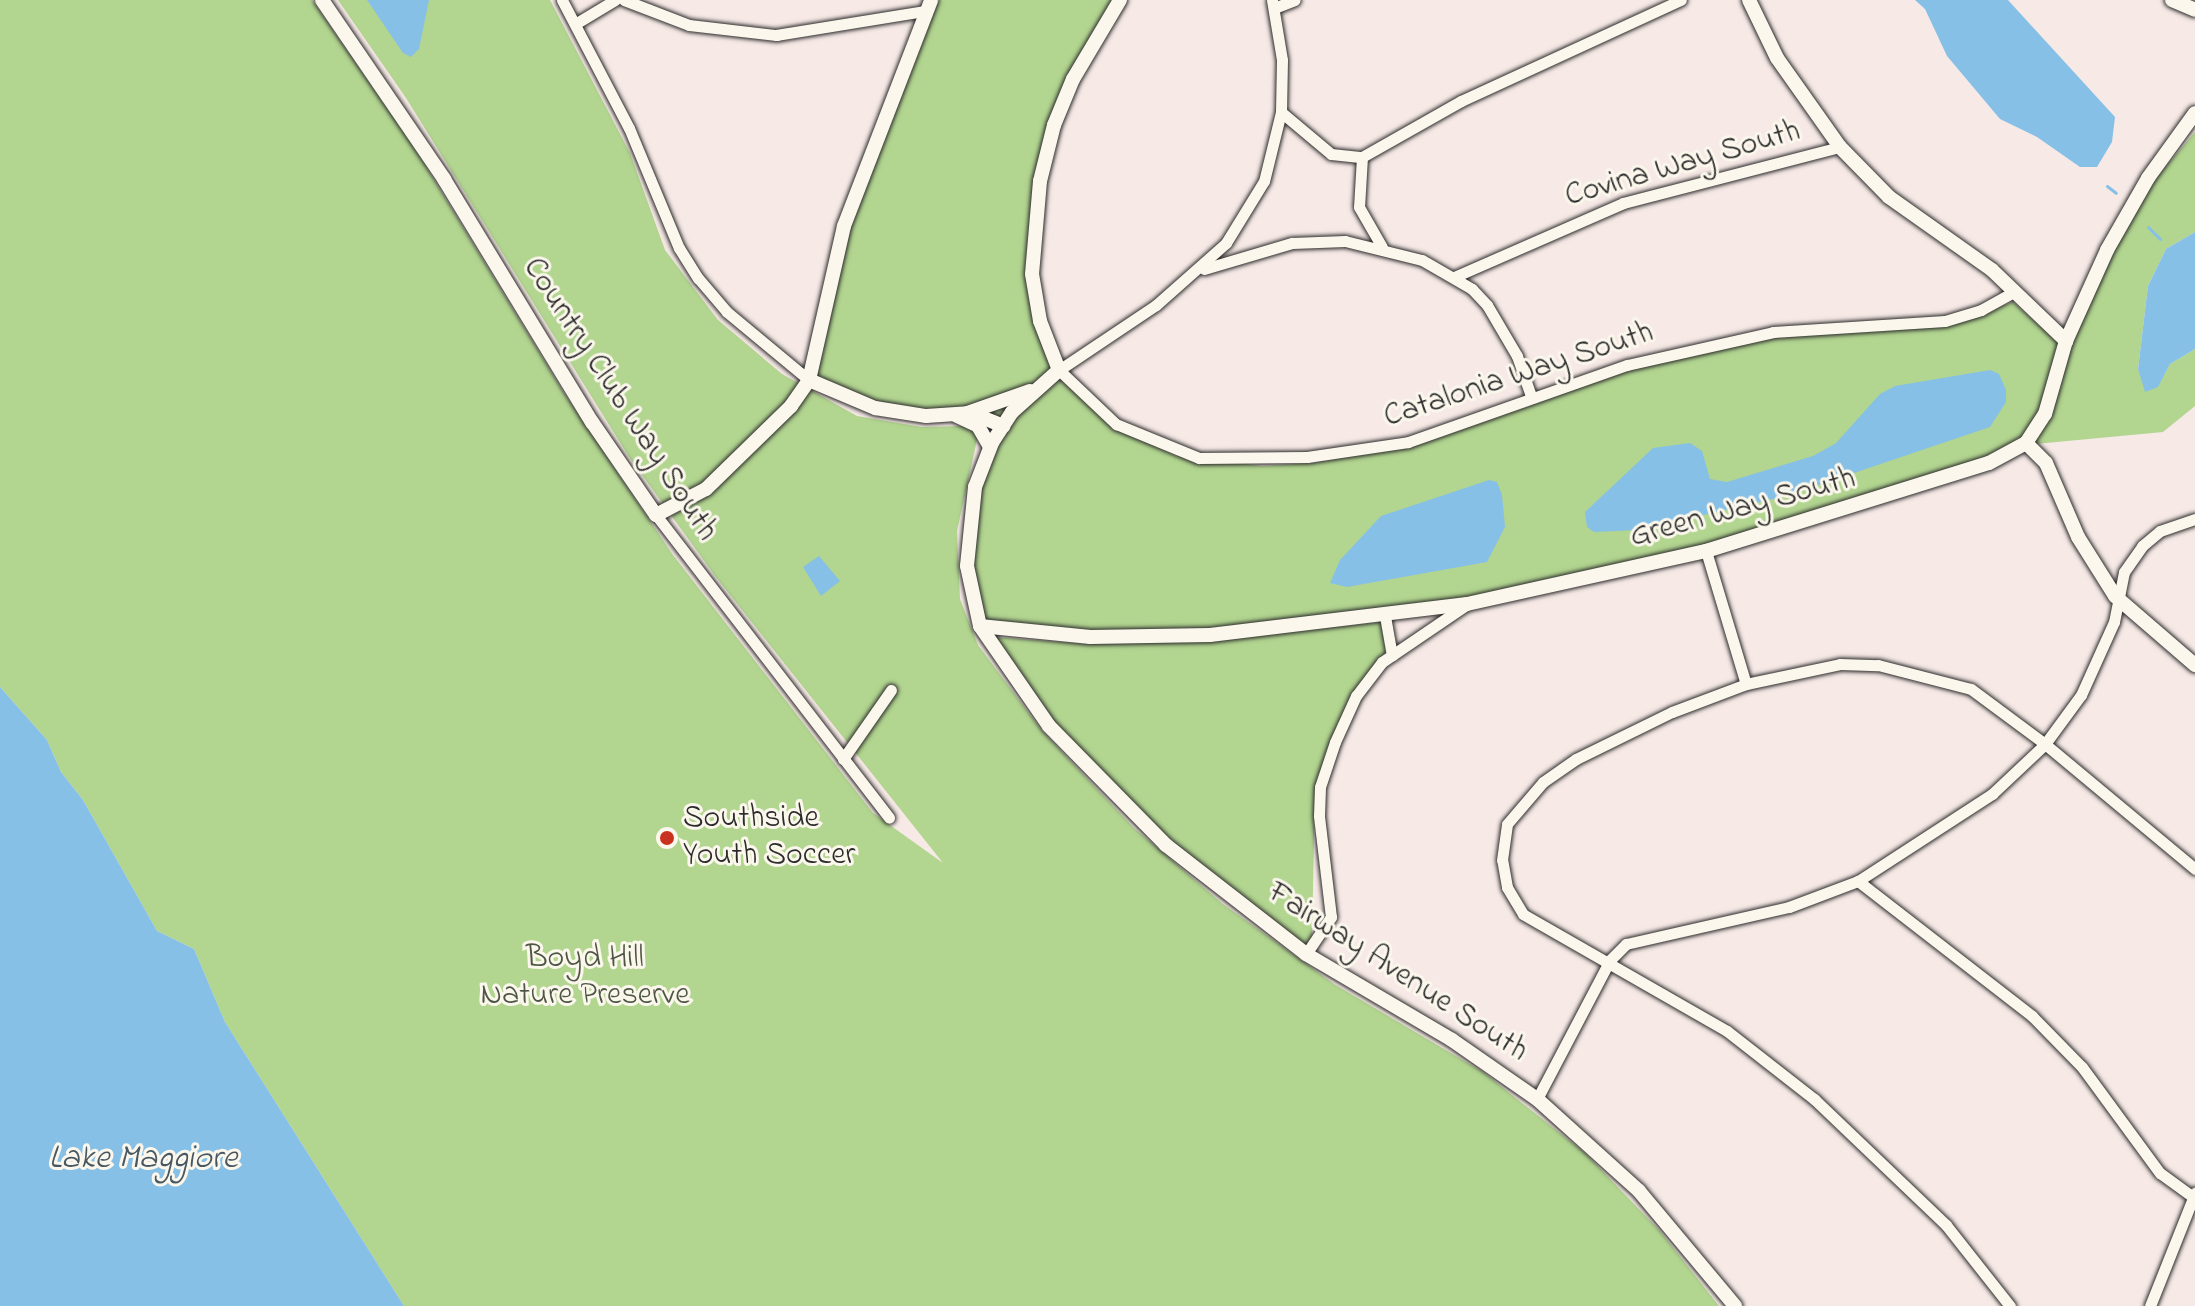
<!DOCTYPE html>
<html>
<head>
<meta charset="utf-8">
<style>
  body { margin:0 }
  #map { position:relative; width:2195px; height:1306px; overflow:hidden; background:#f6e9e6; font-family:"Indie Flower",sans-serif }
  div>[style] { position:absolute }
  .green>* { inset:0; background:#b2d590 }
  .water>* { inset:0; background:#87c0e6 }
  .stream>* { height:3px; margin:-1.5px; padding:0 1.5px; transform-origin:1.5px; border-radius:1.5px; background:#87c0e6 }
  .roads { filter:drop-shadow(0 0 2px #2b2b2b) drop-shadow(0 0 2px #2b2b2b) }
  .minor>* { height:11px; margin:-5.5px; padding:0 5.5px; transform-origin:5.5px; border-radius:5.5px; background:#fbf7ec }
  .tertiary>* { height:14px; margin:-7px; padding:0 7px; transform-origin:7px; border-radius:7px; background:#fbf7ec }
  .dots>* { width:22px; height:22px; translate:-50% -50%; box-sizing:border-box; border:4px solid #fbf7ec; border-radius:50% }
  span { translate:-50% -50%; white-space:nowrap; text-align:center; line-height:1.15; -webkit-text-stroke:6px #fbf7ec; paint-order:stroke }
  .street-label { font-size:32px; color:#2b2b2b }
  .poi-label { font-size:32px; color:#2b2b2b }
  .left { translate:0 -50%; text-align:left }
  .park-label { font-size:32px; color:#4d5644 }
  .water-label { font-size:34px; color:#475863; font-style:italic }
</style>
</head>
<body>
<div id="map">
  <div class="green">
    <i style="clip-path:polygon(0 0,312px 0,416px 150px,564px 393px,673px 555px,873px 813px,943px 863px,715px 576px,629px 457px,406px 98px,338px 0,550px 0,630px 153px,665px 250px,718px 320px,782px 374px,857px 416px,922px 427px,963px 426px,978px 435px,957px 531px,960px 599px,978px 645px,1043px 732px,1134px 828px,1223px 904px,1334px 984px,1483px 1072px,1585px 1153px,1660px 1231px,1719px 1306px,404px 1306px,225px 1022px,194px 949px,157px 931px,83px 800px,61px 772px,47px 740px,0 687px)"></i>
    <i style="clip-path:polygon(937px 0,1114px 0,1036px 172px,1027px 273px,1053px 367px,998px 426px,877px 402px,815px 377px,848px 228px)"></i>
    <i style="clip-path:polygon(2195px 132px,2195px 232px,2166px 249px,2148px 286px,2138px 369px,2146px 391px,2158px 386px,2170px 364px,2195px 349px,2195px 406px,2163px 432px,2035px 444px,2070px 344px,2112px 253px,2152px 183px)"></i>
    <i style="clip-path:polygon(2013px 302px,2059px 343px,2041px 412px,2023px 439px,1987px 458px,1709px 544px,1465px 599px,1210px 629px,1089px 633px,987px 625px,972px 565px,980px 489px,1003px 436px,1033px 398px,1059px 378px,1108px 424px,1176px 456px,1263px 466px,1313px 463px,1420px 444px,1601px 378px,1683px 357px,1774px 338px,1949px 325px)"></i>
    <i style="clip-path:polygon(1381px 622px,1386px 651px,1352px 694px,1315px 787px,1312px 939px,1305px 947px,1169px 841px,1053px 722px,993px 637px,1089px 644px,1210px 641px)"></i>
  </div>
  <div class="water">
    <i style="clip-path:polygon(367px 0,429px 0,419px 49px,411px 57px,403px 53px)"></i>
    <i style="clip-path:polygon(1915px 0,2008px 0,2115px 117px,2112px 142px,2097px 167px,2080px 167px,2037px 137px,2000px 119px,1947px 56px,1925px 9px)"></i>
    <i style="clip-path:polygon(2195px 232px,2195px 349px,2170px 364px,2158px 387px,2145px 392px,2138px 369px,2148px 286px,2166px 249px)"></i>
    <i style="clip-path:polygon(1990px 370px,1999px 374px,2006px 390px,2006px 402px,1990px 427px,1786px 496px,1638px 530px,1594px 532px,1587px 527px,1585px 512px,1653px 448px,1690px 443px,1702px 451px,1710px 479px,1727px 482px,1813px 456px,1836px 443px,1880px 394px,1895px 386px)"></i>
    <i style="clip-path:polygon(1489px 480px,1497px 482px,1502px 495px,1505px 527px,1487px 562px,1347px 587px,1330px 583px,1340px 560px,1381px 516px)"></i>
    <i style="clip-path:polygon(819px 556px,840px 581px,821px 596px,803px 567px)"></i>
    <i style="clip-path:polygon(0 687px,47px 740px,61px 772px,83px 800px,157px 931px,194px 949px,225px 1022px,404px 1306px,0 1306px)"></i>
  </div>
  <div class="stream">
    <i style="left:2107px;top:186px;width:11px;rotate:38deg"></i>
    <i style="left:2148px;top:227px;width:17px;rotate:45deg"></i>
  </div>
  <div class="roads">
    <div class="minor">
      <i style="left:562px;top:0;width:144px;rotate:62.4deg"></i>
      <i style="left:629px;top:128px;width:130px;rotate:67.4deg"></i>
      <i style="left:679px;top:248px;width:36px;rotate:58deg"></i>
      <i style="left:698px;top:278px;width:45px;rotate:49.5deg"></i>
      <i style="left:727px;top:312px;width:107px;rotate:39.7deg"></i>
      <i style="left:624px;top:0;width:70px;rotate:21deg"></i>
      <i style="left:689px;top:25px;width:88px;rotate:6.6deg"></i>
      <i style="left:776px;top:35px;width:151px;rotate:-9.2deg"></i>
      <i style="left:1272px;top:0;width:61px;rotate:80.5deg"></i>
      <i style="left:1282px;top:60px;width:52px;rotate:91.1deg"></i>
      <i style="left:1281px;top:112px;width:65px;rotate:40deg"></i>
      <i style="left:1331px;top:154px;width:31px;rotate:6deg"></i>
      <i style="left:1274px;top:8px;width:22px;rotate:-21deg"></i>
      <i style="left:575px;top:24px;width:47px;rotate:-31deg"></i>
      <i style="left:1281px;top:112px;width:71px;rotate:103.8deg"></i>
      <i style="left:1264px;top:181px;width:73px;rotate:121.5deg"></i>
      <i style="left:1226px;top:243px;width:94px;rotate:138.5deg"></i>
      <i style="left:1156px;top:305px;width:117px;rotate:146.2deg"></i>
      <i style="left:1059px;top:370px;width:79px;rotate:43.5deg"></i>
      <i style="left:1116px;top:424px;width:90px;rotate:22.3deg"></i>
      <i style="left:1199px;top:458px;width:108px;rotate:-0.5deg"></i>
      <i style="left:1307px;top:457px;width:102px;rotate:-8.4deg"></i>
      <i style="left:1408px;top:442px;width:232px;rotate:-19.4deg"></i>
      <i style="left:1627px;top:365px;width:150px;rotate:-12.7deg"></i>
      <i style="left:1773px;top:332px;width:172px;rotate:-3.7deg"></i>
      <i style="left:1945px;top:321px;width:38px;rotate:-17deg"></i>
      <i style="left:1981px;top:310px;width:38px;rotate:-29deg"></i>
      <i style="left:1362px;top:157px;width:114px;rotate:-29.5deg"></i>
      <i style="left:1461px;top:101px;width:242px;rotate:-24.7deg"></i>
      <i style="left:1362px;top:157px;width:50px;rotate:93.4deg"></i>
      <i style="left:1359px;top:207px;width:46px;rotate:60.1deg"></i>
      <i style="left:1204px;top:269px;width:92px;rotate:-16.5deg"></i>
      <i style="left:1292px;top:243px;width:53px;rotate:-2.2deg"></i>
      <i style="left:1345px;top:241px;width:79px;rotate:13.9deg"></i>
      <i style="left:1422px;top:260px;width:58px;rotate:30.1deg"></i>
      <i style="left:1472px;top:289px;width:22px;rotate:47deg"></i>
      <i style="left:1487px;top:305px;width:59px;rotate:59.5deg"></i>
      <i style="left:1517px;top:356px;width:42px;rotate:70.7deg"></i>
      <i style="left:1454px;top:277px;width:184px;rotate:-23.6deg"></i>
      <i style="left:1623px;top:203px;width:224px;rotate:-14.5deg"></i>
      <i style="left:656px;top:515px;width:382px;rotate:52.4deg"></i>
      <i style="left:1706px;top:551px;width:139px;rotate:73.3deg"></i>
      <i style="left:1385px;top:616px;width:40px;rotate:80deg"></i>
      <i style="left:843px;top:759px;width:84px;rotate:-55.2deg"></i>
      <i style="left:1858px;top:881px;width:220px;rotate:37.8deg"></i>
      <i style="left:2032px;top:1016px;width:71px;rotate:45.6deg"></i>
      <i style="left:2082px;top:1067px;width:132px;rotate:53.7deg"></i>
      <i style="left:2160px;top:1173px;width:41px;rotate:36deg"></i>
      <i style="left:1306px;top:954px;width:45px;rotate:-56deg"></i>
      <i style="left:1331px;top:917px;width:102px;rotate:-96.8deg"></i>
      <i style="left:1319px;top:816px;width:29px;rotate:-88deg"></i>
      <i style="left:1320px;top:787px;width:47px;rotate:-71.6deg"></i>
      <i style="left:1335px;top:742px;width:51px;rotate:-65.5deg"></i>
      <i style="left:1356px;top:696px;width:43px;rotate:-52.6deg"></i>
      <i style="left:1382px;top:662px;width:102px;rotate:-34.2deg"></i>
      <i style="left:1537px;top:1099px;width:157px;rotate:-62.3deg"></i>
      <i style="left:1610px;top:960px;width:23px;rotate:-45deg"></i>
      <i style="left:1626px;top:944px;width:167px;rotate:-12.8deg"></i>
      <i style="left:1789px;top:907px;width:74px;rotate:-20.6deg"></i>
      <i style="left:1858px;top:881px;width:160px;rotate:-33deg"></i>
      <i style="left:1992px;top:794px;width:73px;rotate:-43.3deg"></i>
      <i style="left:2045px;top:744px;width:61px;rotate:-53.7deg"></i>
      <i style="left:2081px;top:695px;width:80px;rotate:-65.7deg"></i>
      <i style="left:2114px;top:622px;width:51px;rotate:-78.7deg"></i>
      <i style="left:2124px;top:572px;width:32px;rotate:-55deg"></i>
      <i style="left:2142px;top:546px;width:23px;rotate:-40deg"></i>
      <i style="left:2160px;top:531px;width:37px;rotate:-19deg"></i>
      <i style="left:2010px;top:1306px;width:103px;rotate:-128.3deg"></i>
      <i style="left:1946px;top:1225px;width:182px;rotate:-136.3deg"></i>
      <i style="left:1814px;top:1099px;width:110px;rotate:-142deg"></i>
      <i style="left:1727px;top:1031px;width:235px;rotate:-150.2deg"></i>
      <i style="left:1523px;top:914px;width:31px;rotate:-121deg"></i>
      <i style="left:1507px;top:887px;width:27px;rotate:-100deg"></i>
      <i style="left:1502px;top:860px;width:36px;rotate:-82deg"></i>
      <i style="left:1507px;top:824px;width:55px;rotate:-49.4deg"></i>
      <i style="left:1543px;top:782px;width:40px;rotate:-34.9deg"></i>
      <i style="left:1576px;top:759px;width:107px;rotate:-26.1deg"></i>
      <i style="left:1672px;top:712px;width:79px;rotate:-20.7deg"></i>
      <i style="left:1746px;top:684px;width:96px;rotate:-12deg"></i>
      <i style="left:1840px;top:664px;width:38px;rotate:2deg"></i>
      <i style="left:1878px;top:665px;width:96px;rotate:14.5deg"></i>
      <i style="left:1971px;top:689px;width:92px;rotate:36.6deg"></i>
      <i style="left:2045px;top:744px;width:195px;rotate:39.8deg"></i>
      <i style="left:2150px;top:1306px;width:122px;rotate:-68.3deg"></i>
    </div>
    <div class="tertiary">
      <i style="left:322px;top:0;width:217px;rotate:55.7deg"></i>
      <i style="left:444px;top:179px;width:285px;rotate:58.7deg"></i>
      <i style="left:592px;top:422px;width:113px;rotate:55.5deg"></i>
      <i style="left:656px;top:515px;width:56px;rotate:-27.5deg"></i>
      <i style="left:706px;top:489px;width:119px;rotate:-44.3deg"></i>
      <i style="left:791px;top:406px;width:32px;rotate:-55deg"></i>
      <i style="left:809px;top:380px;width:158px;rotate:-77.2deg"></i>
      <i style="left:844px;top:226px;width:242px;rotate:-68.9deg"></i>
      <i style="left:1120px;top:0;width:92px;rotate:120.7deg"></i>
      <i style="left:1073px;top:79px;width:50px;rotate:112.4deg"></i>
      <i style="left:1054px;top:125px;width:58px;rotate:104deg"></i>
      <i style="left:1040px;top:181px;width:93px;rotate:94.9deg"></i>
      <i style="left:1032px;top:274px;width:48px;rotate:80.3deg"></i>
      <i style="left:1040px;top:321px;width:53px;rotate:68.8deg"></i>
      <i style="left:1059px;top:370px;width:63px;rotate:138.2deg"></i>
      <i style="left:1012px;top:412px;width:37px;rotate:123deg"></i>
      <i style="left:992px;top:443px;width:47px;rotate:111.1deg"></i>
      <i style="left:975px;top:487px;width:79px;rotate:95.8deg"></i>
      <i style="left:967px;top:566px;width:61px;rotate:77.8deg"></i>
      <i style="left:980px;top:626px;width:121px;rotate:55.4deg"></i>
      <i style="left:1049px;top:726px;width:167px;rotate:45.5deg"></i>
      <i style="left:1166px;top:845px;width:177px;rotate:37.9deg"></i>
      <i style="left:1306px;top:954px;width:169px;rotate:30.5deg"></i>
      <i style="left:1452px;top:1040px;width:103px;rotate:34.8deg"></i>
      <i style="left:1537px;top:1099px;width:137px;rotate:42deg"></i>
      <i style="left:1639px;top:1191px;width:150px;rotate:50.1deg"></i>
      <i style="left:1749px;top:0;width:64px;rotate:64.2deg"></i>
      <i style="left:1777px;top:58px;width:109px;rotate:54.7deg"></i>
      <i style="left:1840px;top:147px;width:70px;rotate:45.6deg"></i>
      <i style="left:1889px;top:197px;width:126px;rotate:35.3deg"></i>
      <i style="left:1992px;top:270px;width:103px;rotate:43.8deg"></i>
      <i style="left:2172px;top:0;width:25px;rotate:23deg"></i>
      <i style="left:809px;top:380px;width:72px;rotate:23deg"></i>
      <i style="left:875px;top:408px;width:52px;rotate:8.9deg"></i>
      <i style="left:926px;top:416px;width:45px;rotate:-3.8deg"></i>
      <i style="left:971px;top:413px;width:35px;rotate:22deg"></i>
      <i style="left:967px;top:413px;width:67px;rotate:-19.2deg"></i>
      <i style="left:957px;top:416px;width:23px;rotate:25deg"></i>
      <i style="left:978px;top:426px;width:24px;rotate:60deg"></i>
      <i style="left:2026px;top:443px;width:28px;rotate:45deg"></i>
      <i style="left:2046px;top:463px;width:81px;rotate:66.6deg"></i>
      <i style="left:2078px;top:537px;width:70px;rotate:57.9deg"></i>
      <i style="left:2115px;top:596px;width:106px;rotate:40.8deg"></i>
      <i style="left:980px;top:626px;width:111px;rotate:5.7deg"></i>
      <i style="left:1090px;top:637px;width:120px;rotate:-1deg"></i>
      <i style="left:1210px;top:635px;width:259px;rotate:-6.9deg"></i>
      <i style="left:1467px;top:604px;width:245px;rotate:-12.5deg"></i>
      <i style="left:1706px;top:551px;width:296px;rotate:-17.3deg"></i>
      <i style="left:1989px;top:463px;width:42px;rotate:-28.4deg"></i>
      <i style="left:2026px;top:443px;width:35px;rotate:-57deg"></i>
      <i style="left:2045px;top:414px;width:76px;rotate:-74deg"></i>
      <i style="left:2066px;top:341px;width:100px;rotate:-65.7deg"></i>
      <i style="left:2107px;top:250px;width:83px;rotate:-60.3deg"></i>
      <i style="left:2148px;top:178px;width:80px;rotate:-54.1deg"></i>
    </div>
  </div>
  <div class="dots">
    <i style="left:667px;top:838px;background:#c8321e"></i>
  </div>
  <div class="street-label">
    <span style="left:1683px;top:165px;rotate:-16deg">Covina Way South</span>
    <span style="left:1519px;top:376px;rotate:-18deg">Catalonia Way South</span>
    <span style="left:619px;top:400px;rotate:57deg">Country Club Way South</span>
    <span style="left:1743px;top:509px;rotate:-15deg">Green Way South</span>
    <span style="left:1397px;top:973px;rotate:33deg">Fairway Avenue South</span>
  </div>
  <div class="poi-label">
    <span class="left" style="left:683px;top:838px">Southside<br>Youth Soccer</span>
  </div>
  <div class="park-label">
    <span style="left:585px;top:978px">Boyd Hill<br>Nature Preserve</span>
  </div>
  <div class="water-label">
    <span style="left:143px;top:1160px">Lake Maggiore</span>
  </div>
</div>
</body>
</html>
